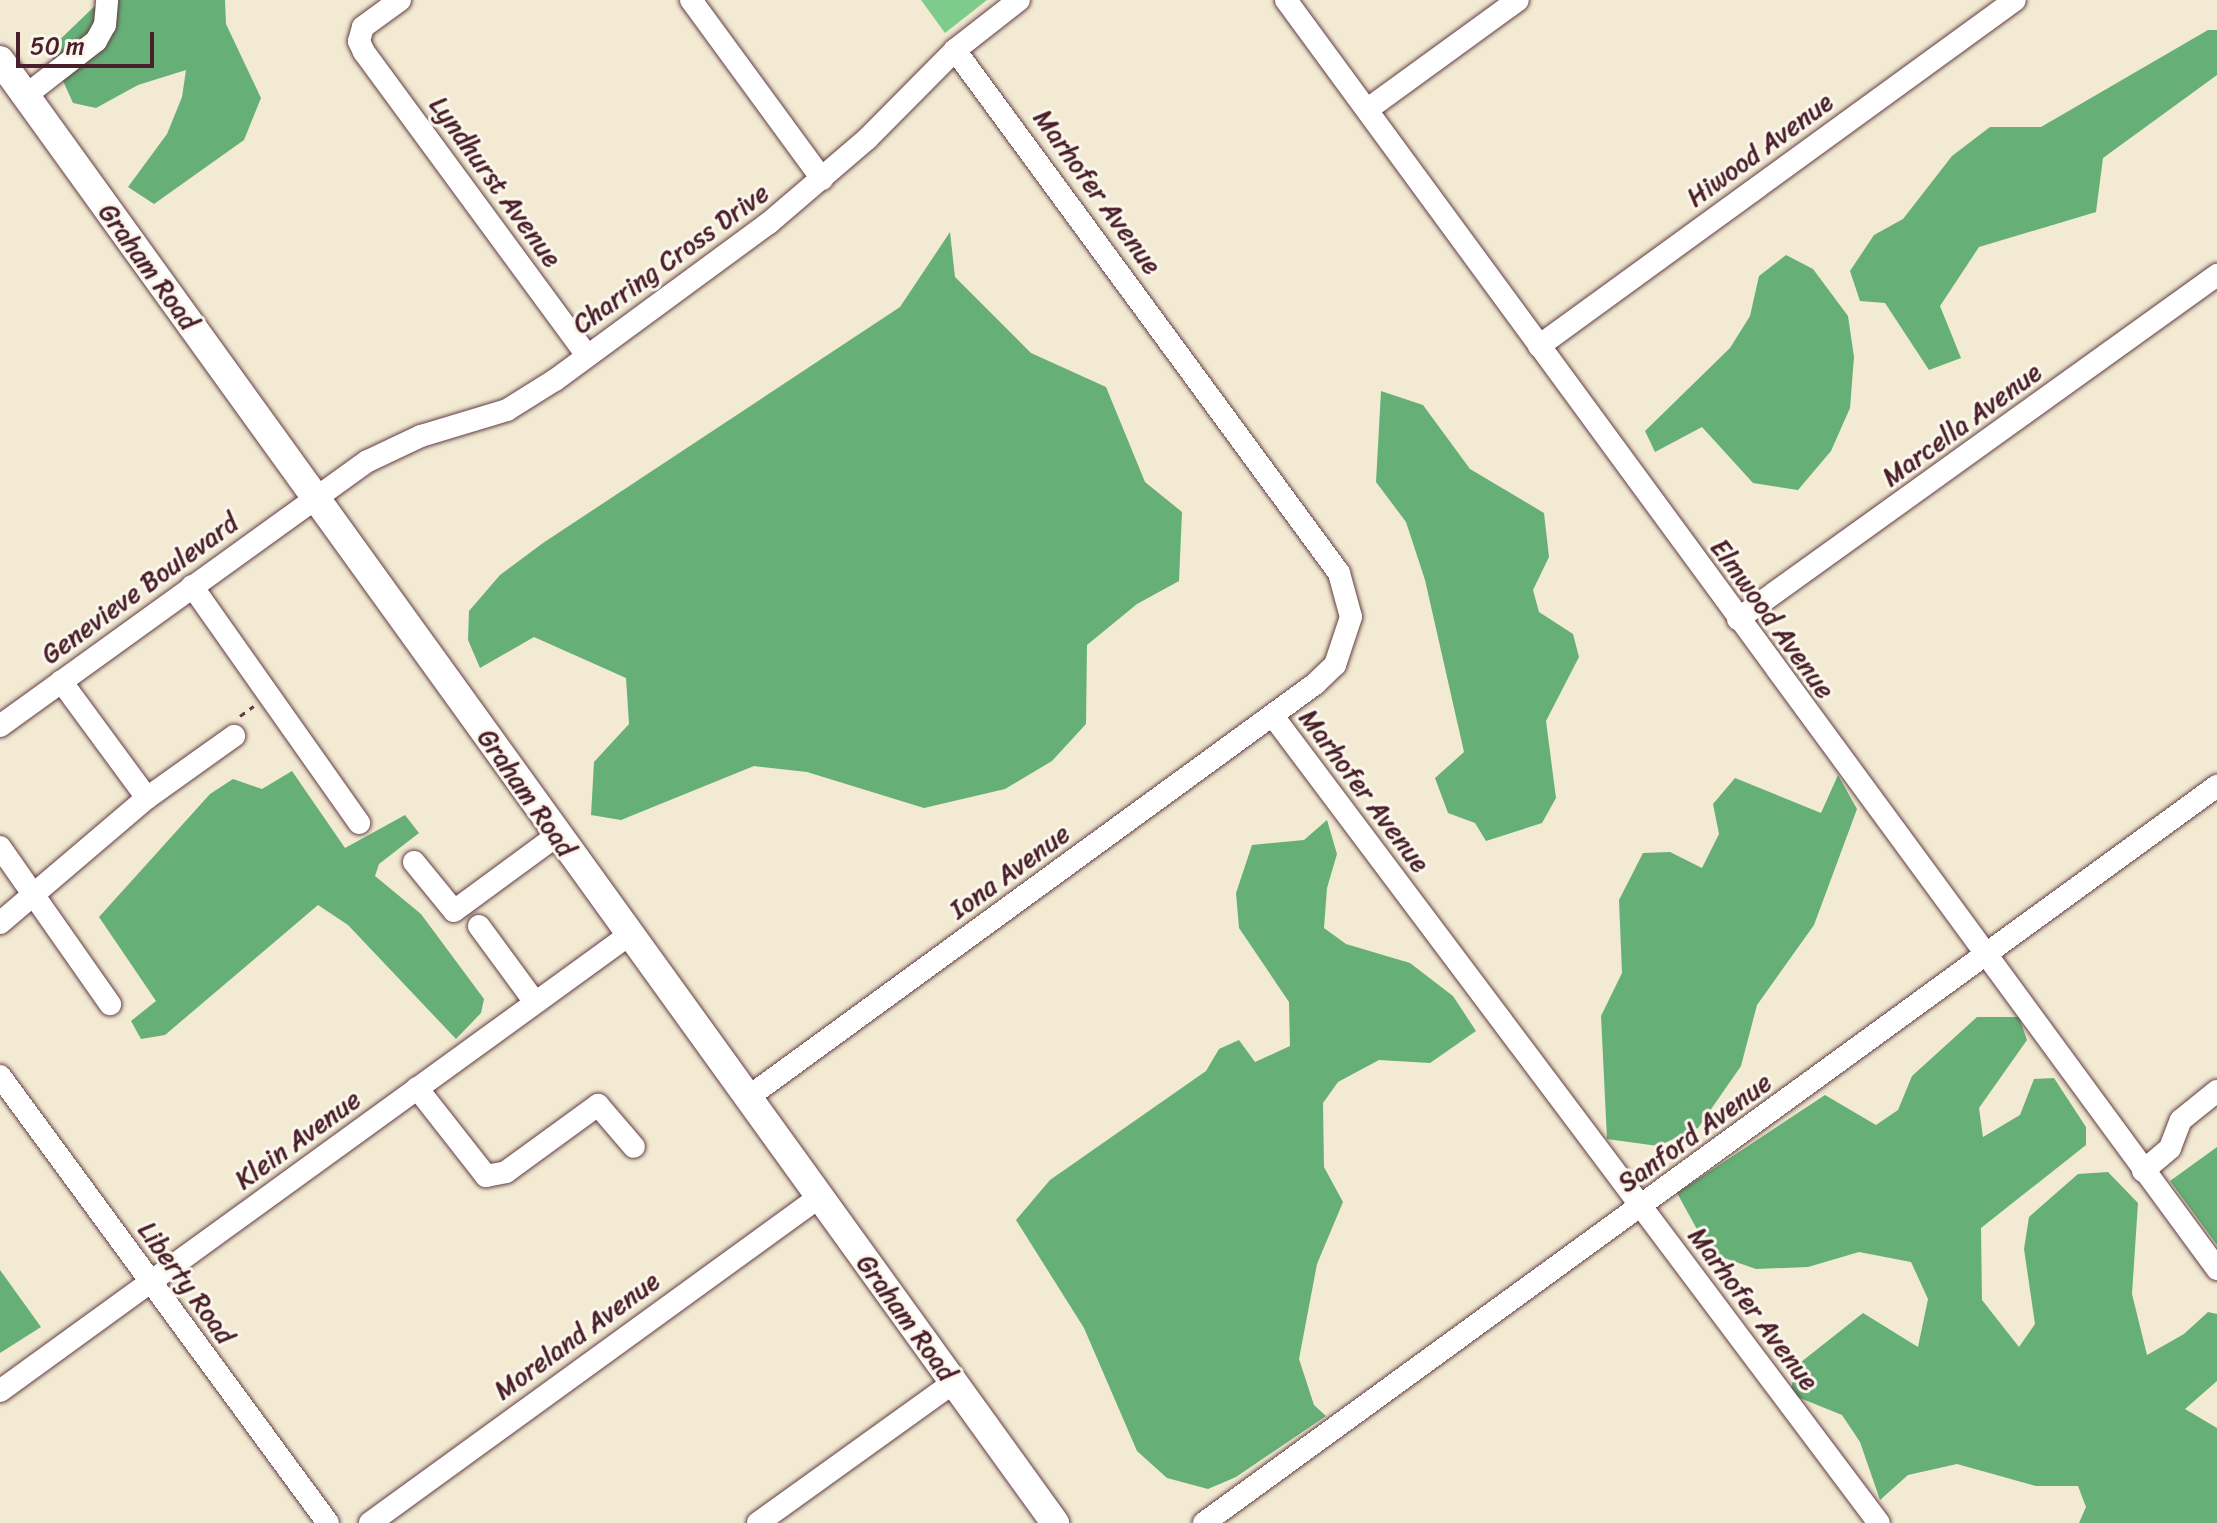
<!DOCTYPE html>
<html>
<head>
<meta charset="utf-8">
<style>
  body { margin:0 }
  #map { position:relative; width:2217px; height:1523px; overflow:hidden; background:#f2ead2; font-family:Sriracha,sans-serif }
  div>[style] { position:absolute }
  .green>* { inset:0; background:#7ecc8b }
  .forest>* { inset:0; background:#66b077 }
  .path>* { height:3px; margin-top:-1.5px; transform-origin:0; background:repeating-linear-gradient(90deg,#633d44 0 6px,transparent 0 12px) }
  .roads { filter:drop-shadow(0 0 2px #633d44) drop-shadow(0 0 2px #633d44) }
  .minor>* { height:22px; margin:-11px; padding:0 11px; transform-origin:11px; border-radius:11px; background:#fff }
  .major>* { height:28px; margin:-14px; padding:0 14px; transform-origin:14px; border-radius:14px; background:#fff }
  span { translate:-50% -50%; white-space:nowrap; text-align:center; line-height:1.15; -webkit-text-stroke:6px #fbf7ec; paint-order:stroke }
  .street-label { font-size:26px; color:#4a1f2b }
  .scale { position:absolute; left:16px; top:32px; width:138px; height:36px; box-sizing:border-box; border:4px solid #4a1f2b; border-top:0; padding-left:10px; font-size:24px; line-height:28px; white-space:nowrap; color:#4a1f2b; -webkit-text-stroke:6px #fbf7ec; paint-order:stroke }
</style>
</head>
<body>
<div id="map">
  <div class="green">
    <i style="clip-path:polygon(921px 0,987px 0,945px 33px)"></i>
  </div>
  <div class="forest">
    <i style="clip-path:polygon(101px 0,225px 0,226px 24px,261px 98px,244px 140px,154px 204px,128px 187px,167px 134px,182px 97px,186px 70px,138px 85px,96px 108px,73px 103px,49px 50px)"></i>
    <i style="clip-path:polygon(2208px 30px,2217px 30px,2217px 75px,2103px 158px,2096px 212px,1979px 247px,1940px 306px,1961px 358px,1929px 370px,1885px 303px,1860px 301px,1850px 271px,1874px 235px,1903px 219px,1952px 156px,1990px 127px,2041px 127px)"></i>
    <i style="clip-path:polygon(950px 232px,955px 277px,1031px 353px,1106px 387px,1145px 482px,1182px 512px,1179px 581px,1137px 604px,1087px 645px,1086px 724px,1052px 761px,1005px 789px,924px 808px,807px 772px,754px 766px,621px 820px,591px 815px,594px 762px,629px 724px,626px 678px,534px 637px,480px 668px,468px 640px,469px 611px,500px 575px,543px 543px,900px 307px)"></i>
    <i style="clip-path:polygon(1786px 255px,1813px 269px,1848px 316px,1854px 357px,1850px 408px,1831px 451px,1798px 490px,1753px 483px,1702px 427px,1655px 452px,1645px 431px,1730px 348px,1750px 316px,1759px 276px)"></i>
    <i style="clip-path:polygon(1381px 391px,1423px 405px,1470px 469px,1544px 513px,1549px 557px,1533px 590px,1539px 612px,1573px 634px,1579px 657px,1546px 721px,1556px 798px,1542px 823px,1486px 841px,1475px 823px,1448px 813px,1435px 778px,1464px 752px,1425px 580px,1406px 522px,1376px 482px)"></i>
    <i style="clip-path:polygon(292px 771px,345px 848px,405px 815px,419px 833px,379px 864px,375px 876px,421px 914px,484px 999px,481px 1013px,456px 1039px,348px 925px,318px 905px,165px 1035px,141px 1039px,131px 1021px,156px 1001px,99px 917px,210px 794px,233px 779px,262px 789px)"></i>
    <i style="clip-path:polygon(1838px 775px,1857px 809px,1814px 925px,1757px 1005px,1741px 1066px,1698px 1128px,1658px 1146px,1607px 1139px,1601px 1016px,1622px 973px,1619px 900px,1643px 853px,1670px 852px,1702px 868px,1719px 834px,1713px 804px,1735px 778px,1821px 813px)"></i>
    <i style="clip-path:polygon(1327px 820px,1337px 854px,1327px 888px,1324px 928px,1346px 944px,1410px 963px,1453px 996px,1476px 1031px,1430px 1063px,1379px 1060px,1338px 1082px,1323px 1103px,1324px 1167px,1343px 1202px,1317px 1264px,1299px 1359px,1314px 1405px,1326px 1416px,1236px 1477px,1208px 1489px,1167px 1478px,1137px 1451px,1084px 1328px,1016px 1220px,1050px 1180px,1206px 1071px,1219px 1049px,1239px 1040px,1255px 1062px,1290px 1046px,1289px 1002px,1239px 928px,1236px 893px,1252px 845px,1304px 840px)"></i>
    <i style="clip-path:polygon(1977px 1017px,2019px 1017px,2027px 1040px,1979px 1108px,1983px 1137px,2020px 1115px,2034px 1079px,2054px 1078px,2086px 1127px,2086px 1145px,1981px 1228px,1982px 1300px,2019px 1347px,2035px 1324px,2024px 1249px,2029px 1217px,2078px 1174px,2108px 1172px,2138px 1203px,2132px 1294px,2147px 1355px,2184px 1334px,2208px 1312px,2217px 1314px,2217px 1381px,2185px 1409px,2217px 1428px,2217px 1523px,2079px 1523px,2086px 1507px,2078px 1486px,2036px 1486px,1957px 1464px,1908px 1475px,1880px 1500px,1860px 1442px,1842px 1415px,1790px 1394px,1796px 1366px,1863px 1313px,1918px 1347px,1928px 1299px,1911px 1262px,1859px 1252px,1808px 1267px,1756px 1269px,1710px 1253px,1677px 1193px,1825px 1095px,1876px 1125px,1898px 1110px,1912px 1076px)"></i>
    <i style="clip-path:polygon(2217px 1147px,2217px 1245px,2170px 1181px)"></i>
    <i style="clip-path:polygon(0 1270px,41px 1327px,0 1353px)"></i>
  </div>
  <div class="path">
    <i style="left:240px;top:716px;width:17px;rotate:-36deg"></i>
  </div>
  <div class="roads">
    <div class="minor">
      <i style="left:400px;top:0;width:46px;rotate:143.9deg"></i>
      <i style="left:363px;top:27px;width:15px;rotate:106deg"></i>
      <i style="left:359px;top:41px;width:12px;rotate:66deg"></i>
      <i style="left:364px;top:52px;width:377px;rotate:53.7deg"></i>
      <i style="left:691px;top:0;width:222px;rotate:53.8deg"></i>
      <i style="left:1286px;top:0;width:1574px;rotate:53.73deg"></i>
      <i style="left:25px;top:96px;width:90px;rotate:-37.8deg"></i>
      <i style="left:96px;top:41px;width:18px;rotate:-61deg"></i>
      <i style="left:105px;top:25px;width:25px;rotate:-85deg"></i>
      <i style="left:1368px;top:109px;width:185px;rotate:-36deg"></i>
      <i style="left:1539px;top:346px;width:588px;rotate:-36.01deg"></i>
      <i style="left:192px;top:586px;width:290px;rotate:54.8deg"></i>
      <i style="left:1738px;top:619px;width:590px;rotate:-35.68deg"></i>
      <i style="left:1273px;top:716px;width:1009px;rotate:53.1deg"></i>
      <i style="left:0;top:726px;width:453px;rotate:-35.8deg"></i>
      <i style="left:368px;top:461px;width:59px;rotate:-25.3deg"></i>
      <i style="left:421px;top:436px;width:90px;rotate:-16.8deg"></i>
      <i style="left:507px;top:410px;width:57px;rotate:-32deg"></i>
      <i style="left:555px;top:380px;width:265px;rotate:-36.3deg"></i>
      <i style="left:769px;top:223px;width:129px;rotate:-40.6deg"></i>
      <i style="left:867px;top:139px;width:125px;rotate:-45.3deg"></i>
      <i style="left:955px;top:50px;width:81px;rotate:-38deg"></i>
      <i style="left:147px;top:798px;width:107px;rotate:-35.5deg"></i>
      <i style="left:0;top:847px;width:192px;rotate:55deg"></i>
      <i style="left:414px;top:862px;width:63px;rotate:50.8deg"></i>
      <i style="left:454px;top:911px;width:127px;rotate:-36.3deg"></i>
      <i style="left:0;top:923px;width:193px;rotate:-40.4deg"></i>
      <i style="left:147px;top:798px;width:145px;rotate:-126.3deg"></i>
      <i style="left:479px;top:926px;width:93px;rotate:53.7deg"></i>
      <i style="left:0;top:1076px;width:554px;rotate:53.73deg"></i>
      <i style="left:417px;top:1088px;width:112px;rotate:51.9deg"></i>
      <i style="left:486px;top:1176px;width:20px;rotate:-11deg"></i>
      <i style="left:506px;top:1172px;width:114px;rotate:-36.1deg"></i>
      <i style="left:598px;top:1105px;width:55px;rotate:49.4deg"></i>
      <i style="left:747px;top:1098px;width:703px;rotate:-36.09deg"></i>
      <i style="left:1315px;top:684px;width:28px;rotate:-44deg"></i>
      <i style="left:1335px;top:665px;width:51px;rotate:-71.6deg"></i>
      <i style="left:1351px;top:617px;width:46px;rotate:-105.3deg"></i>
      <i style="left:1339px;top:573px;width:649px;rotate:-126.29deg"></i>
      <i style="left:2143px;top:1171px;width:35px;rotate:-40deg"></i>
      <i style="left:2170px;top:1148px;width:30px;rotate:-69deg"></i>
      <i style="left:2181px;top:1120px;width:46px;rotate:-38.9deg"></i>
      <i style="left:0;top:1391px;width:777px;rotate:-35.94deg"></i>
      <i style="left:370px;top:1523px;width:553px;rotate:-35.96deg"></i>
      <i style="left:758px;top:1523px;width:240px;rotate:-35.7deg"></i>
      <i style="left:1204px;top:1523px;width:1253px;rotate:-36.04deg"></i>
    </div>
    <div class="major">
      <i style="left:0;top:60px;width:1804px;rotate:54.2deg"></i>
    </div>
  </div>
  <div class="street-label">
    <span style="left:1760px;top:150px;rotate:-36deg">Hiwood Avenue</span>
    <span style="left:495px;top:182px;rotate:54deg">Lyndhurst Avenue</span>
    <span style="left:1097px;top:192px;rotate:54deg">Marhofer Avenue</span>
    <span style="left:671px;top:259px;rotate:-36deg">Charring Cross Drive</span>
    <span style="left:148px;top:267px;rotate:54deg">Graham Road</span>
    <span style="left:1962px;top:425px;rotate:-36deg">Marcella Avenue</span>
    <span style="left:140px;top:589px;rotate:-36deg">Genevieve Boulevard</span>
    <span style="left:1772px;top:619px;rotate:54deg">Elmwood Avenue</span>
    <span style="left:1364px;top:791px;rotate:53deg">Marhofer Avenue</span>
    <span style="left:526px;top:793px;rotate:55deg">Graham Road</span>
    <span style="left:1010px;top:872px;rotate:-36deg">Iona Avenue</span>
    <span style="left:1695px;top:1133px;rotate:-36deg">Sanford Avenue</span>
    <span style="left:298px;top:1140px;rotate:-36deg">Klein Avenue</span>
    <span style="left:186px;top:1283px;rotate:54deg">Liberty Road</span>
    <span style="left:1753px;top:1309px;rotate:53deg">Marhofer Avenue</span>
    <span style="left:906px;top:1318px;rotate:54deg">Graham Road</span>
    <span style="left:577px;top:1336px;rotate:-36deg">Moreland Avenue</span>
  </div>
  <div class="scale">50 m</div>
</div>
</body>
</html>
